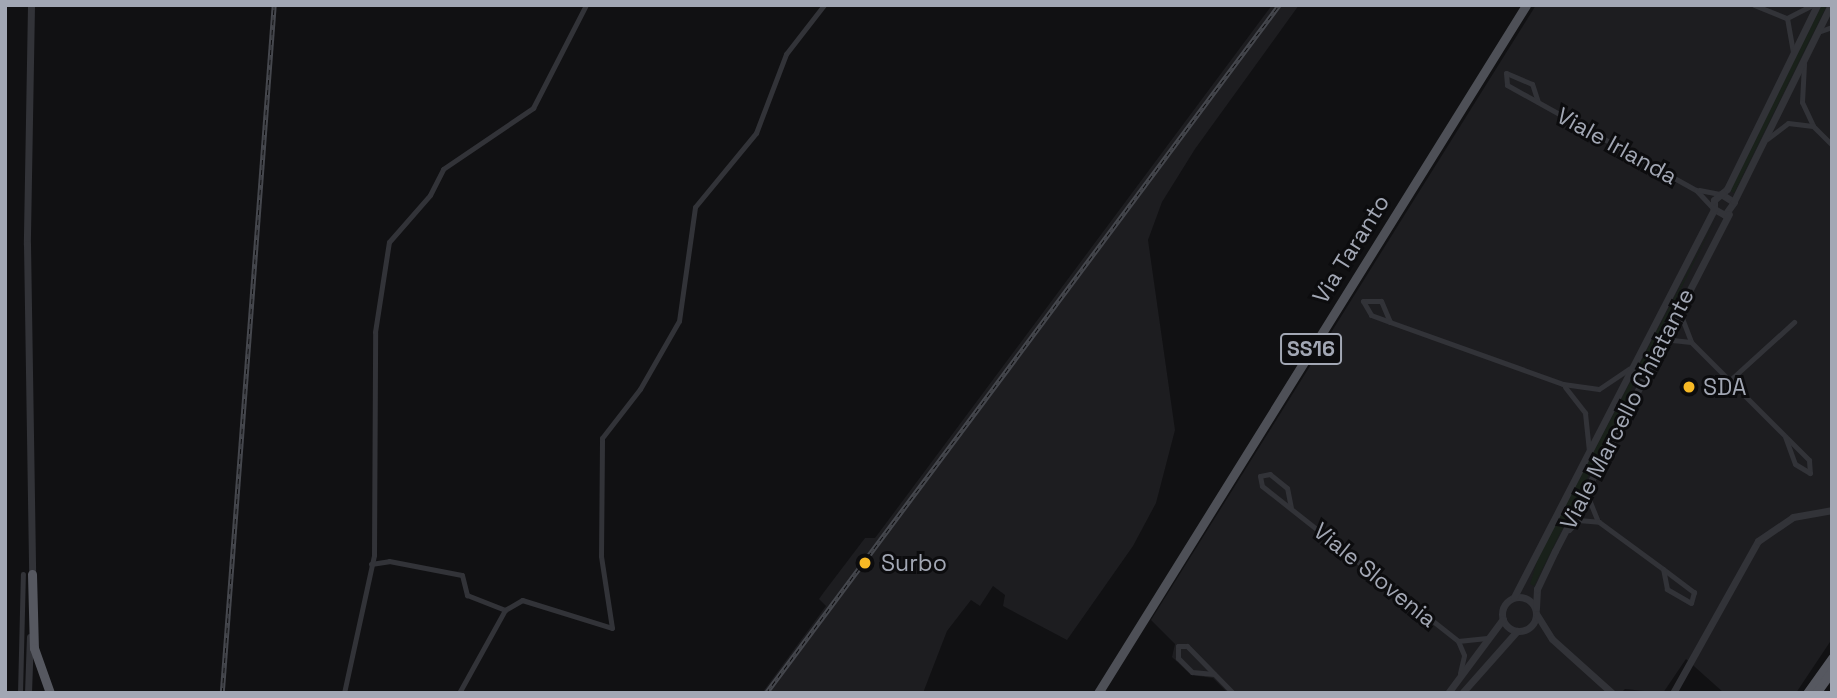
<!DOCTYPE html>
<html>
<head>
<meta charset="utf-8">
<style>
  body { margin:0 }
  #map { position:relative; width:1837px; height:698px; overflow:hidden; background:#111113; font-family:"Space Grotesk",sans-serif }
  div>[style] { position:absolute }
  .built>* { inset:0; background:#1d1d20 }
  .green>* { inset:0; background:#19211a }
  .minor>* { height:5px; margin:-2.5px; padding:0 2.5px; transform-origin:2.5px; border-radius:2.5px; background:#323338 }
  .tertiary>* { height:7px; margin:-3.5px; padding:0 3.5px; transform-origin:3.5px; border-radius:3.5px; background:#323338 }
  .tertiary>.ring { margin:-3.5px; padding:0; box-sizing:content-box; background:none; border:7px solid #323338; border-radius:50% }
  .primary>* { height:9px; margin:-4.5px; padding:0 4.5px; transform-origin:4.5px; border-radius:4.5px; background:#4e5057 }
  .trunk>* { height:9px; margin:-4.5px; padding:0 4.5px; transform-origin:4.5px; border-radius:4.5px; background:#565860 }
  .rail>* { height:4.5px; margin-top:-2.25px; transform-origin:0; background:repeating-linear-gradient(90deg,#0c0c0e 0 5px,#45474d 0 10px); box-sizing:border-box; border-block:2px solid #45474d }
  .dots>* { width:19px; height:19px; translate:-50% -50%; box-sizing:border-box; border:4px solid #0c0c0e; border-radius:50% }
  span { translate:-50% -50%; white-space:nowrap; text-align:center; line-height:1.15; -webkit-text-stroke:6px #0c0c0e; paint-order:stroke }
  .shield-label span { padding:2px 5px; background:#0c0c0e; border:2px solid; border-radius:5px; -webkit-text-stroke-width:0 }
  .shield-label { font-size:21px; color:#a2a7b4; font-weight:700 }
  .street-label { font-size:23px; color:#a2a7b4 }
  .poi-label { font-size:23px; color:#a2a7b4 }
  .left { translate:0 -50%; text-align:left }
  .frame { position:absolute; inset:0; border:7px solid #a2a7b4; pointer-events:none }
</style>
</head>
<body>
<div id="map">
  <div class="built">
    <i style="clip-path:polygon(1272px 5px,1299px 5px,1195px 149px,1162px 202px,1148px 240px,1175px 430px,1156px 503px,1133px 546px,1067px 640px,1003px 606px,1005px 595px,993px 586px,980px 606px,971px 600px,947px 631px,923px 693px,762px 693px,826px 606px,819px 599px,824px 592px,865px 538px,875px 538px)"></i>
    <i style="clip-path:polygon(1536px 5px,1832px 5px,1832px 639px,1796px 693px,1724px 693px,1686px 659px,1663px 693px,1625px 689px,1621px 693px,1228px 693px,1213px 678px,1191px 675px,1172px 657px,1175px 644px,1151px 620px)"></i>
  </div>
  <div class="green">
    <i style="clip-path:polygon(1822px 5px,1827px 5px,1734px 193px,1729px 190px)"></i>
    <i style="clip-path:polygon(1717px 216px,1534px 586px,1530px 584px,1538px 558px)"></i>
  </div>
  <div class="minor">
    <i style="left:1754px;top:5px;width:35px;rotate:22deg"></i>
    <i style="left:1787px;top:18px;width:29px;rotate:-27deg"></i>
    <i style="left:1787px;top:18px;width:35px;rotate:80deg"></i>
    <i style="left:1818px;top:32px;width:15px;rotate:-20deg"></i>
    <i style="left:1804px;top:64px;width:38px;rotate:93deg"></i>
    <i style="left:1802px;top:102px;width:26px;rotate:65deg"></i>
    <i style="left:1813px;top:126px;width:27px;rotate:45deg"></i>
    <i style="left:1538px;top:102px;width:19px;rotate:-108deg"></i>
    <i style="left:1532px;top:84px;width:28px;rotate:-157deg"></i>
    <i style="left:1506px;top:73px;width:12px;rotate:85deg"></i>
    <i style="left:1507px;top:85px;width:216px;rotate:29.1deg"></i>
    <i style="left:1696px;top:190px;width:26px;rotate:47deg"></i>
    <i style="left:1767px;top:139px;width:26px;rotate:-37deg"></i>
    <i style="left:1788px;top:123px;width:25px;rotate:7deg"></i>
    <i style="left:1699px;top:190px;width:21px;rotate:11deg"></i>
    <i style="left:1680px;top:313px;width:31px;rotate:69deg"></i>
    <i style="left:1691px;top:342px;width:167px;rotate:45deg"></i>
    <i style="left:1809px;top:460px;width:13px;rotate:86deg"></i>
    <i style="left:1810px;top:473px;width:17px;rotate:-149deg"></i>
    <i style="left:1795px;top:464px;width:29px;rotate:-110deg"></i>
    <i style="left:1390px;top:322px;width:23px;rotate:-113deg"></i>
    <i style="left:1381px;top:301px;width:18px;rotate:180deg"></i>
    <i style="left:1363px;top:301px;width:16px;rotate:60deg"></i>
    <i style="left:1371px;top:315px;width:20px;rotate:20deg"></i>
    <i style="left:1390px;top:322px;width:184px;rotate:19.7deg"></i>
    <i style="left:1563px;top:384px;width:36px;rotate:8deg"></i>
    <i style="left:1599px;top:389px;width:37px;rotate:-34deg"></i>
    <i style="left:1661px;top:346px;width:13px;rotate:-29deg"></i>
    <i style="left:1672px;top:340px;width:19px;rotate:6deg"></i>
    <i style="left:1729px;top:381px;width:88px;rotate:-42.2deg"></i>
    <i style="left:1565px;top:387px;width:33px;rotate:52deg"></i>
    <i style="left:1585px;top:413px;width:37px;rotate:84deg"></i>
    <i style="left:1591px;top:486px;width:11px;rotate:105deg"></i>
    <i style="left:1588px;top:497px;width:24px;rotate:68deg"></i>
    <i style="left:1291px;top:508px;width:20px;rotate:-101deg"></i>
    <i style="left:1287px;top:488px;width:22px;rotate:-141deg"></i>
    <i style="left:1270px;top:474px;width:10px;rotate:169deg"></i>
    <i style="left:1260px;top:476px;width:10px;rotate:79deg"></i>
    <i style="left:1262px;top:486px;width:250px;rotate:38.3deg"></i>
    <i style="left:1569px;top:530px;width:13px;rotate:-48deg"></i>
    <i style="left:1578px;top:520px;width:21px;rotate:5deg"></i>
    <i style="left:1599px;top:522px;width:79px;rotate:36.3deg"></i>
    <i style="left:1663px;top:569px;width:39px;rotate:37deg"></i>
    <i style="left:1694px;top:592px;width:11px;rotate:105deg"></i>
    <i style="left:1691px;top:603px;width:28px;rotate:-150deg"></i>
    <i style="left:1667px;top:589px;width:20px;rotate:-101deg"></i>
    <i style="left:371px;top:564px;width:18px;rotate:-9deg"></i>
    <i style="left:389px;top:561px;width:74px;rotate:10.9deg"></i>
    <i style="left:462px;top:575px;width:21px;rotate:76deg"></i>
    <i style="left:467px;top:595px;width:41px;rotate:21.5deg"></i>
    <i style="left:505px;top:610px;width:20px;rotate:-30deg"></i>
    <i style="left:522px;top:600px;width:94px;rotate:17.3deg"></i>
    <i style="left:612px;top:628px;width:73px;rotate:-98.7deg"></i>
    <i style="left:601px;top:556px;width:118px;rotate:-89.5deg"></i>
    <i style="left:602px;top:438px;width:62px;rotate:-52.2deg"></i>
    <i style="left:640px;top:389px;width:78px;rotate:-60.2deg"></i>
    <i style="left:679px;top:321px;width:115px;rotate:-82deg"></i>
    <i style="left:695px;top:207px;width:96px;rotate:-50.5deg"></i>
    <i style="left:756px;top:133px;width:85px;rotate:-69.2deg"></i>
    <i style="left:786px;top:54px;width:62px;rotate:-52.2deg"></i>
    <i style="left:1460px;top:673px;width:18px;rotate:-77deg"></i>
    <i style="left:1464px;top:655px;width:15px;rotate:-113deg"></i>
    <i style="left:1458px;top:641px;width:29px;rotate:-6deg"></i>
    <i style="left:1214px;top:674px;width:22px;rotate:-175deg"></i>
    <i style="left:1192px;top:672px;width:20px;rotate:-135deg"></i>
    <i style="left:1178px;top:658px;width:12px;rotate:-90deg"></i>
    <i style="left:1178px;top:646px;width:9px"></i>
    <i style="left:1187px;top:646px;width:66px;rotate:45.6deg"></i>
    <i style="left:20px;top:693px;width:119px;rotate:-88.6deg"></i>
    <i style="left:344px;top:693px;width:141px;rotate:-77.7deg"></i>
    <i style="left:374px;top:555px;width:223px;rotate:-89.7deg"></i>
    <i style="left:375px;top:332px;width:91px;rotate:-81.2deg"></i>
    <i style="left:389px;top:242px;width:62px;rotate:-48.9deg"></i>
    <i style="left:430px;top:195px;width:29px;rotate:-63deg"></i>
    <i style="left:443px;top:169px;width:109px;rotate:-34.1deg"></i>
    <i style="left:533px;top:108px;width:116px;rotate:-62.8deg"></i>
    <i style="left:459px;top:693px;width:95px;rotate:-61deg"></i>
  </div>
  <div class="tertiary">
    <i style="left:31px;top:5px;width:239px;rotate:91deg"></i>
    <i style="left:27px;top:244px;width:333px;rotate:89.1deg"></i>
    <i style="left:1721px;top:194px;width:15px;rotate:32deg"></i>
    <i style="left:1734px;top:202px;width:16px;rotate:125deg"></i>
    <i style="left:1725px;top:215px;width:13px;rotate:-151deg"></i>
    <i style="left:1714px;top:209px;width:9px;rotate:-90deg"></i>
    <i style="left:1714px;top:200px;width:17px;rotate:-40deg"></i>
    <i style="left:1727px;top:189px;width:205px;rotate:-63.9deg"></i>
    <i style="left:1734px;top:201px;width:219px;rotate:-63.7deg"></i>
    <i class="ring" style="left:1502px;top:597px;width:27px;height:27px"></i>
    <i style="left:1514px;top:597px;width:437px;rotate:-62.7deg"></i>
    <i style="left:1536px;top:608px;width:19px;rotate:-87deg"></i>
    <i style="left:1537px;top:589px;width:42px;rotate:-64.7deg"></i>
    <i style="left:1555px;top:551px;width:379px;rotate:-62.7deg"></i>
    <i style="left:1537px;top:615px;width:28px;rotate:58deg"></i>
    <i style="left:1552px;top:639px;width:81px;rotate:42deg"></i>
    <i style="left:28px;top:693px;width:56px;rotate:-88deg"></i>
    <i style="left:1448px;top:693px;width:92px;rotate:-53.4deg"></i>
    <i style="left:1462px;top:693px;width:83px;rotate:-48.4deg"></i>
    <i style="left:1673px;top:693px;width:174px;rotate:-60.8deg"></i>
    <i style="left:1758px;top:541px;width:42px;rotate:-34.4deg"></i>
    <i style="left:1793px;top:517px;width:40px;rotate:-10deg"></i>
  </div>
  <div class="primary">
    <i style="left:1098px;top:693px;width:810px;rotate:-58.11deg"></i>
  </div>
  <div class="trunk">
    <i style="left:32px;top:574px;width:74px;rotate:88.5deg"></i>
    <i style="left:34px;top:648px;width:48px;rotate:70.4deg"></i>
    <i style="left:1807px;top:693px;width:43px;rotate:-54.5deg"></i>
    <i style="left:1816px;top:693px;width:27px;rotate:-54deg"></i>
  </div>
  <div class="rail">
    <i style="left:222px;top:693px;width:690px;rotate:-85.68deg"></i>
    <i style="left:766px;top:693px;width:858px;rotate:-53.29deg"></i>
  </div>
  <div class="dots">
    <i style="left:1689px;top:387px;background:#f7b925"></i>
    <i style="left:865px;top:563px;background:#f7b925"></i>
  </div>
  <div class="shield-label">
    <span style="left:1311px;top:349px">SS16</span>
  </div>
  <div class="street-label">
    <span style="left:1617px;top:146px;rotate:29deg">Viale Irlanda</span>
    <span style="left:1351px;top:249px;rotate:-58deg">Via Taranto</span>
    <span style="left:1627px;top:409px;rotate:-63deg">Viale Marcello Chiatante</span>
    <span style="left:1375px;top:575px;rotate:39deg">Viale Slovenia</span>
  </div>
  <div class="poi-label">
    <span class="left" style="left:1703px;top:387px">SDA</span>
    <span class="left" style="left:881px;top:563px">Surbo</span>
  </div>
  <div class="frame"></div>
</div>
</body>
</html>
